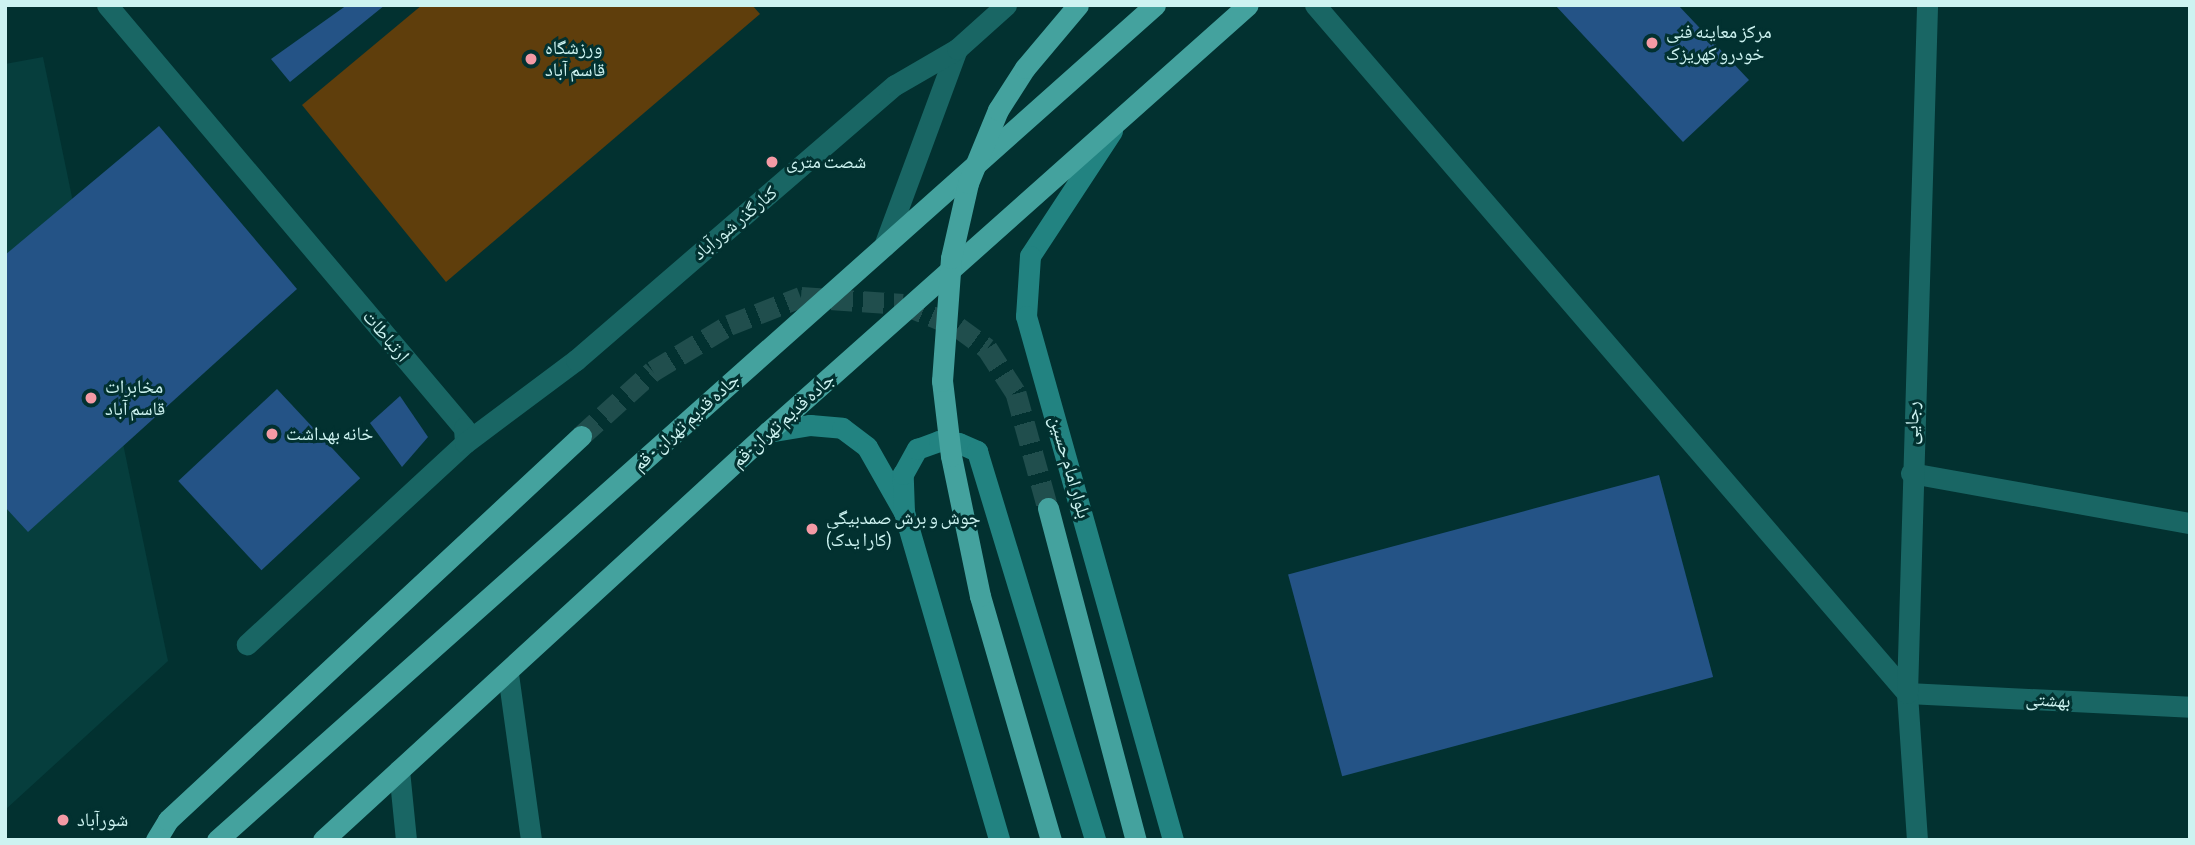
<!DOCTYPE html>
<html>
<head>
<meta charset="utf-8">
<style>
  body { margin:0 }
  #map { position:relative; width:2195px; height:845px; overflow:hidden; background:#023130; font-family:"Asap Condensed","Noto Naskh Arabic",sans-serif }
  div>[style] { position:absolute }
  .built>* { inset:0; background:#063e3d }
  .green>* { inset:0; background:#5f3e0c }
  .building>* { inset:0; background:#245386; transform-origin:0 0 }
  .trunk-tunnel>* { height:21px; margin-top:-10.5px; transform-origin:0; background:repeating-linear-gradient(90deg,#204e4d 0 21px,transparent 0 31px) }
  .minor>* { height:21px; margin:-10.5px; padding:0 10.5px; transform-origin:10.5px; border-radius:10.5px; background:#196664 }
  .secondary>* { height:21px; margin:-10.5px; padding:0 10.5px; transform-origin:10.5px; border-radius:10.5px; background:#228381 }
  .trunk>* { height:21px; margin:-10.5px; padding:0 10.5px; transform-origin:10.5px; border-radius:10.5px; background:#44a29e }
  .trunk-bridge>* { height:21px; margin:-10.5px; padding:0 10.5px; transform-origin:10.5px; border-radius:10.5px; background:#44a29e }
  .dots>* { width:19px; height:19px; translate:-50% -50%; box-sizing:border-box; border:4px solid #023130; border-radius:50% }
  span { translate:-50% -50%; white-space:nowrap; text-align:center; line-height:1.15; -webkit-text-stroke:6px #023130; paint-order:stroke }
  .poi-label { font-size:19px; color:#cdf3f1 }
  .left { translate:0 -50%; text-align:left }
  .street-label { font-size:19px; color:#cdf3f1 }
  .frame { position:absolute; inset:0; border:7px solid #cdf3f1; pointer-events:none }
</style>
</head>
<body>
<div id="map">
  <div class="built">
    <i style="clip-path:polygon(43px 57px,168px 661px,5px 810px,5px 64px)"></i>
  </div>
  <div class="green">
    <i style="clip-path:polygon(422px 5px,752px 5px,760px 14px,446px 282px,302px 105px)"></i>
  </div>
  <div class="building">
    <i style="clip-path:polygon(347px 5px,385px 5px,290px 82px,271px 59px)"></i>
    <i style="clip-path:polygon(1555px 5px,1678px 5px,1749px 80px,1683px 142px)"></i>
    <i style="clip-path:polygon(159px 126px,297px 289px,28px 532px,5px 507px,5px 255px)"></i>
    <i style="left:277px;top:389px;width:122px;height:135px;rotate:47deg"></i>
    <i style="clip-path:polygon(400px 396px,428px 437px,402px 467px,370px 423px)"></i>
    <i style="left:1659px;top:475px;width:209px;height:384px;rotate:75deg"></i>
  </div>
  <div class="trunk-tunnel">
    <i style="left:581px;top:436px;width:97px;rotate:-42.1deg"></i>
    <i style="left:653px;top:371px;width:89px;rotate:-31.2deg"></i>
    <i style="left:729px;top:325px;width:77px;rotate:-21.3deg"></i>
    <i style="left:801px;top:297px;width:102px;rotate:3.9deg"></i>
    <i style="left:903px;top:304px;width:60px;rotate:22.7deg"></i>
    <i style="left:958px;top:327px;width:36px;rotate:36deg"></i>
    <i style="left:987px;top:348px;width:54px;rotate:57.2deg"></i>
    <i style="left:1016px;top:393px;width:119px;rotate:74.5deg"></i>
  </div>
  <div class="minor">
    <i style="left:107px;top:5px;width:554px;rotate:49.84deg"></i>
    <i style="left:464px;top:428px;width:15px;rotate:86deg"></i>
    <i style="left:465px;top:443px;width:297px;rotate:137.3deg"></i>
    <i style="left:1315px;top:5px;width:908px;rotate:49.29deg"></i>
    <i style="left:1907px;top:693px;width:283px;rotate:2.8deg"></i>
    <i style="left:884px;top:246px;width:210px;rotate:-69.7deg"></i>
    <i style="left:465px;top:443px;width:139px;rotate:-36.8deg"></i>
    <i style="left:576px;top:360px;width:421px;rotate:-40.8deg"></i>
    <i style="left:895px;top:85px;width:72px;rotate:-30.1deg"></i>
    <i style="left:957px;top:49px;width:66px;rotate:-41.9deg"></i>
    <i style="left:1911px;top:473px;width:283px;rotate:10.2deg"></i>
    <i style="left:508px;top:674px;width:168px;rotate:82.1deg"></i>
    <i style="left:399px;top:770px;width:70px;rotate:84.3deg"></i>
    <i style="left:1917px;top:840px;width:147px;rotate:-93.9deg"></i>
    <i style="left:1907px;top:693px;width:688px;rotate:-88.33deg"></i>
  </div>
  <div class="secondary">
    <i style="left:1112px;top:131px;width:149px;rotate:123.3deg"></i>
    <i style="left:1030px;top:256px;width:60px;rotate:93.8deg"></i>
    <i style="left:1026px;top:316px;width:544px;rotate:74.33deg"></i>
    <i style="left:768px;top:432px;width:43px;rotate:-9.5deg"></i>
    <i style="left:810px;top:425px;width:32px;rotate:5deg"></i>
    <i style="left:842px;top:428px;width:31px;rotate:37deg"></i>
    <i style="left:867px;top:447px;width:75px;rotate:60.4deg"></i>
    <i style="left:904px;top:512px;width:341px;rotate:73.8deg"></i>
    <i style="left:904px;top:512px;width:38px;rotate:-92deg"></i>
    <i style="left:903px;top:474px;width:29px;rotate:-61deg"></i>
    <i style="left:917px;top:449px;width:23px;rotate:-20deg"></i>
    <i style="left:939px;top:441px;width:20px;rotate:6deg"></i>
    <i style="left:959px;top:443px;width:20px;rotate:24deg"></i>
    <i style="left:977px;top:451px;width:407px;rotate:73.1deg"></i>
  </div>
  <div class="trunk">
    <i style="left:1048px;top:508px;width:343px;rotate:75.2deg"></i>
    <i style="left:980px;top:596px;width:254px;rotate:73.8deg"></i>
    <i style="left:156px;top:840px;width:23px;rotate:-59deg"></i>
    <i style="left:168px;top:820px;width:564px;rotate:-42.92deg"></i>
    <i style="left:217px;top:840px;width:1256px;rotate:-41.68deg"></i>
    <i style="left:323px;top:840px;width:604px;rotate:-42.52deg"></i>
    <i style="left:768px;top:432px;width:642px;rotate:-41.66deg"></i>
  </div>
  <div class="trunk-bridge">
    <i style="left:980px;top:596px;width:143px;rotate:-101.7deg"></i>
    <i style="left:951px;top:456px;width:76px;rotate:-96.8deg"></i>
    <i style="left:942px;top:381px;width:123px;rotate:-85.8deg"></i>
    <i style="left:951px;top:258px;width:77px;rotate:-77.2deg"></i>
    <i style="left:968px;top:183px;width:79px;rotate:-67.7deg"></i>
    <i style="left:998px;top:110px;width:50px;rotate:-57.3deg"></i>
    <i style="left:1025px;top:68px;width:82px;rotate:-49.9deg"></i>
  </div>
  <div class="dots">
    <i style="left:1652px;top:43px;background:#f49aa5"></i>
    <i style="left:531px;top:59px;background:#f49aa5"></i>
    <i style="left:772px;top:162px;background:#f49aa5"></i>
    <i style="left:91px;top:398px;background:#f49aa5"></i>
    <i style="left:272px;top:434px;background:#f49aa5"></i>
    <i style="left:812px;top:529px;background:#f49aa5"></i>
    <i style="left:63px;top:820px;background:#f49aa5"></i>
  </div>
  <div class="poi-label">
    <span class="left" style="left:1666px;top:43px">مرکز معاینه فنی<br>خودرو کهریزک</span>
    <span class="left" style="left:545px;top:59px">ورزشگاه<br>قاسم آباد</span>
    <span class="left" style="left:786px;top:162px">شصت متری</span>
    <span class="left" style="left:105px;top:398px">مخابرات<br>قاسم آباد</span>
    <span class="left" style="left:286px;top:434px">خانه بهداشت</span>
    <span class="left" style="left:826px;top:529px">جوش و برش صمدبیگی<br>(کارا یدک)</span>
    <span class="left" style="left:77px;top:820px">شورآباد</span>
  </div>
  <div class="street-label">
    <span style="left:735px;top:223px;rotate:-40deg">کنارگذر شورآباد</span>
    <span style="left:386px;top:336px;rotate:50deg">ارتباطات</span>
    <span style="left:783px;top:420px;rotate:-42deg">جاده قدیم تهران-قم</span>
    <span style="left:686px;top:422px;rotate:-42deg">جاده قدیم تهران - قم</span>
    <span style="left:1912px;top:423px;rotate:-88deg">رجایی</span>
    <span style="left:1070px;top:467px;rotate:74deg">بلوار امام حسین</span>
    <span style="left:2048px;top:700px;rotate:3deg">بهشتی</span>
  </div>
  <div class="frame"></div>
</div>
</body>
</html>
